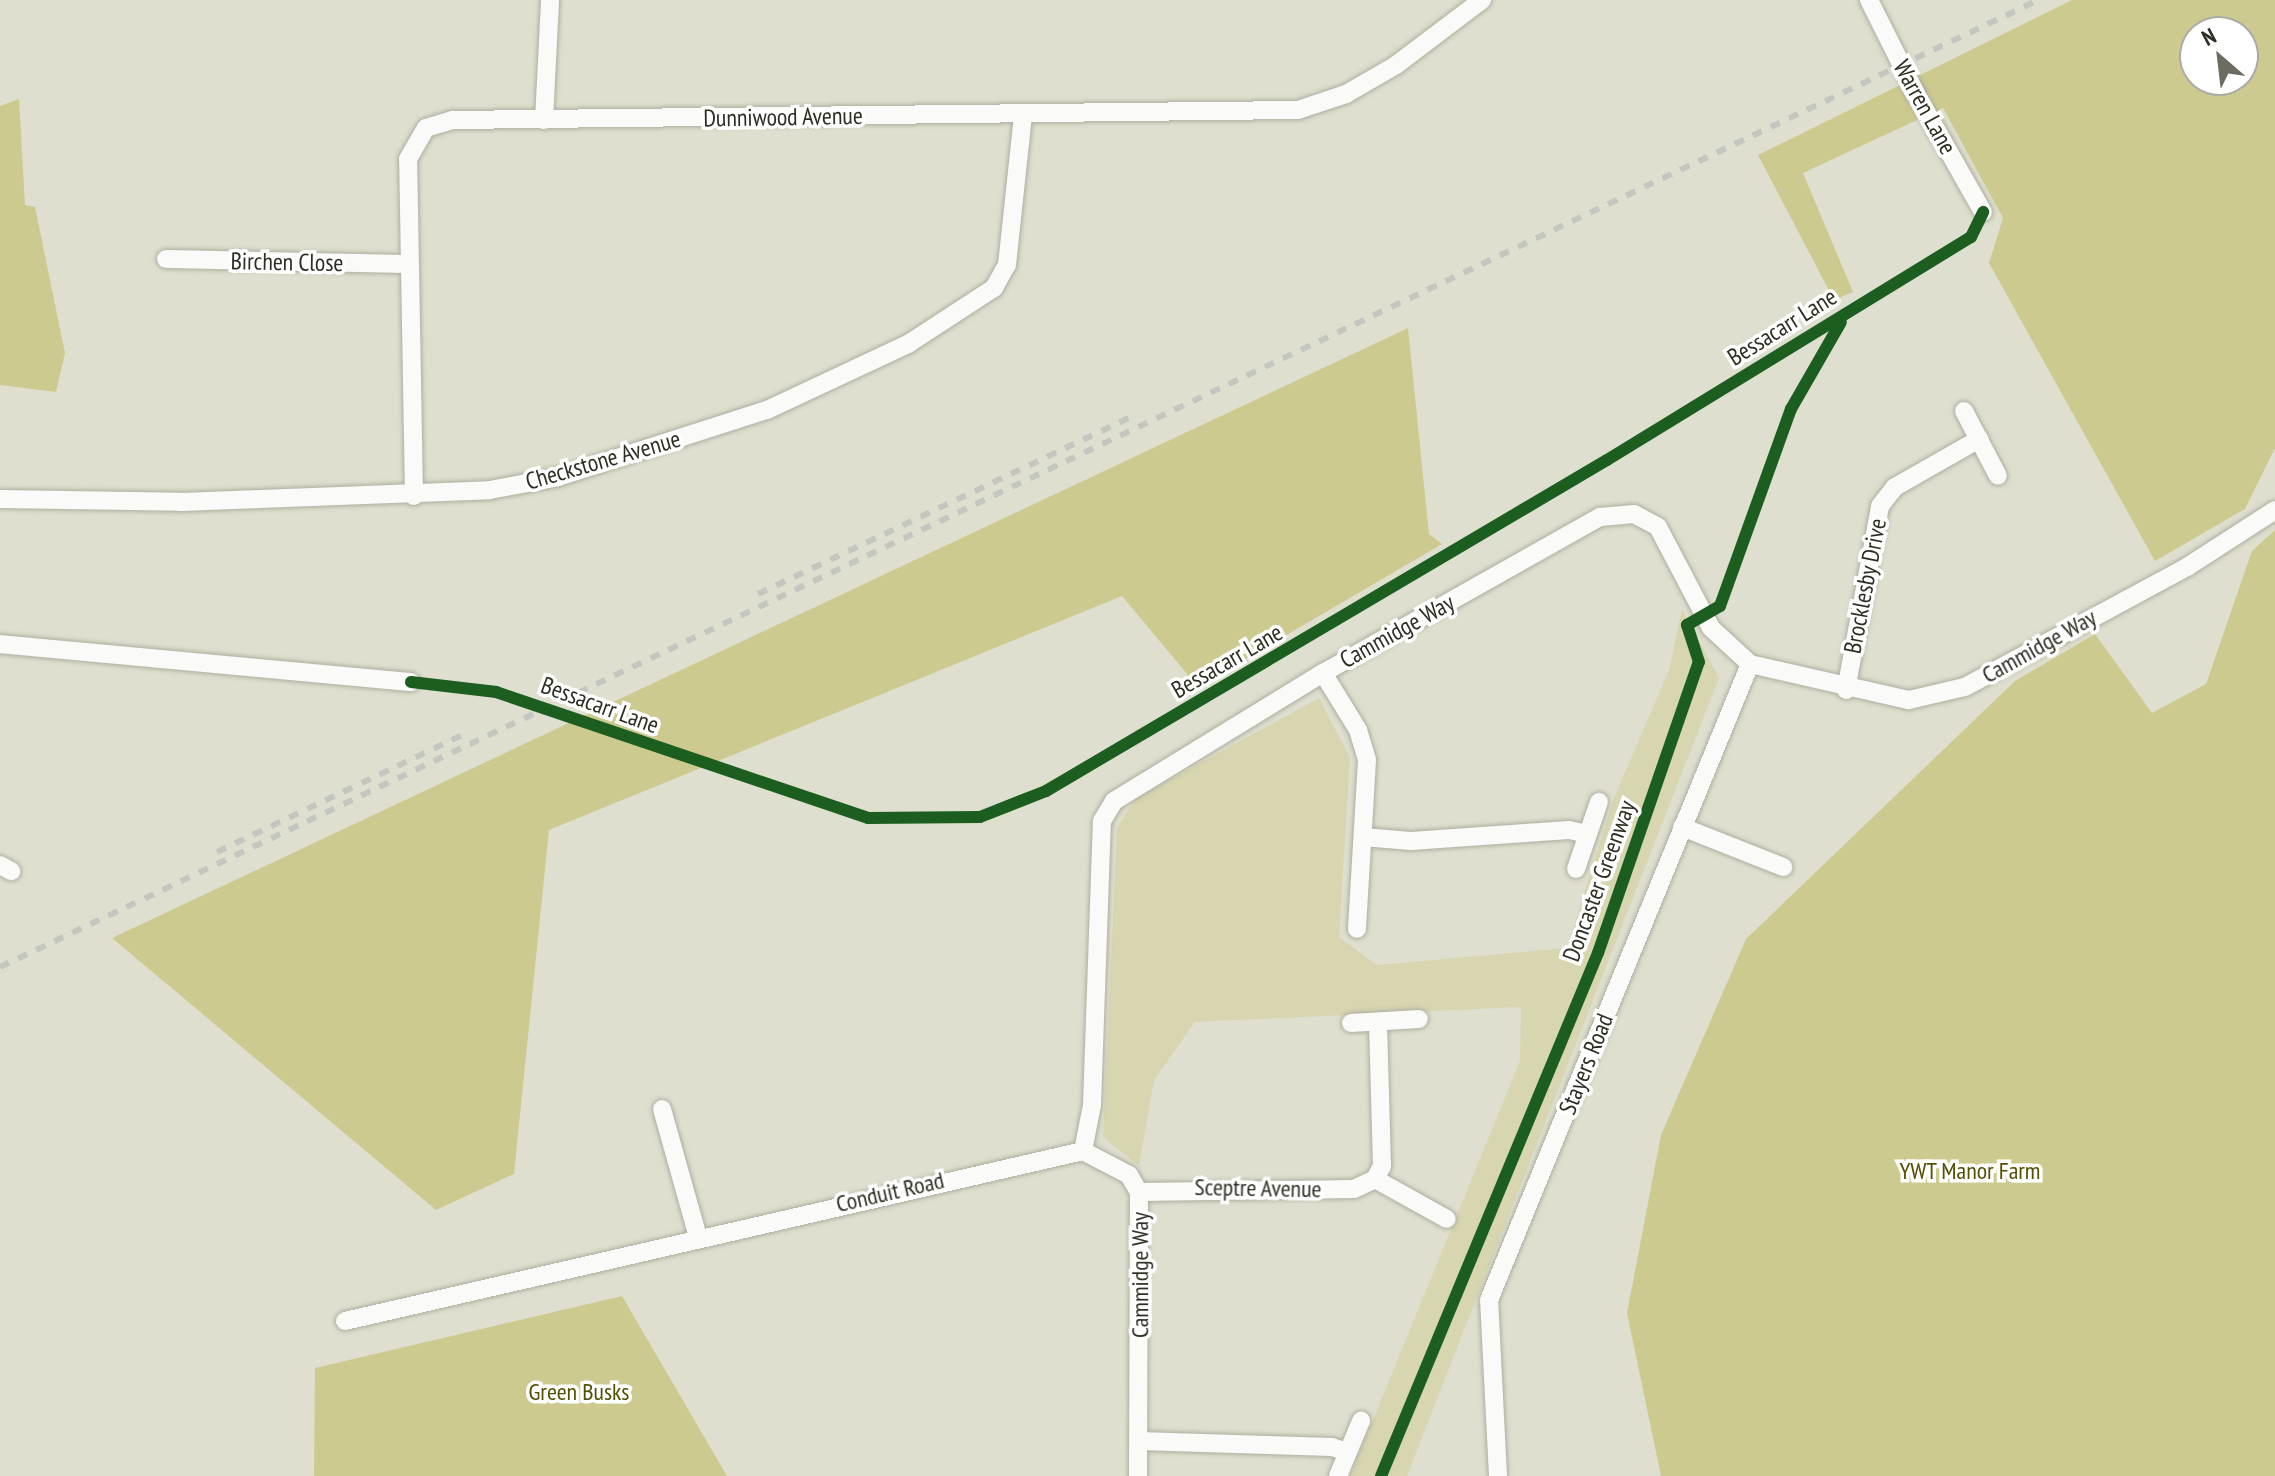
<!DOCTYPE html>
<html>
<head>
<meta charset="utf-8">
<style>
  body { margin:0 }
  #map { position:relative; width:2275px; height:1476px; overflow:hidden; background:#dfdfcf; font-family:"PT Sans Narrow",sans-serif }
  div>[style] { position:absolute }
  .green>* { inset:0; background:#d7d6b0 }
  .forest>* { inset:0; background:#cdca90 }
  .roads { filter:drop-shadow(0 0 2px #aeaea1) drop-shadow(0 0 2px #aeaea1) }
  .minor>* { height:18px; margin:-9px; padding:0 9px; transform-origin:9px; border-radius:9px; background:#fafaf8 }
  .rail>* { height:6px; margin-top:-3px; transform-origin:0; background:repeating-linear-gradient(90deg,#c6c6c1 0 10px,transparent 0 20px) }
  .bridges { filter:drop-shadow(0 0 2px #aeaea1) drop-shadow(0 0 2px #aeaea1) }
  .minor-bridge>* { height:18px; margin:-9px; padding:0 9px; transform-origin:9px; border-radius:9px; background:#fafaf8 }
  .cycleway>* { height:12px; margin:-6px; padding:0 6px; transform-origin:6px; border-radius:6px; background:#1b5e20 }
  span { translate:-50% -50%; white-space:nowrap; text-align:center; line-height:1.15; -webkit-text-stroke:7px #fff; paint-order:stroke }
  .street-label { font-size:24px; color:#2d2d22 }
  .park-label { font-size:24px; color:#534f02 }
  .north { position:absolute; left:2179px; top:16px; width:80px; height:80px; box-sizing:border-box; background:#fff; border:2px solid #ababa7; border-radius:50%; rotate:332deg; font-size:22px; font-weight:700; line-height:32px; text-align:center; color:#2d2d22 }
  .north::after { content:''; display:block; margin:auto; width:28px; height:36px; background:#6b6b5f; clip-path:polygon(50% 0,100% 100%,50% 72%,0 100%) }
</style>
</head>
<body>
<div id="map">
  <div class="green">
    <i style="clip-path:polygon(1682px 609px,1719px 678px,1407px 1476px,1350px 1476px,1520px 1061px,1521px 1007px,1195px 1022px,1154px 1080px,1139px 1166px,1103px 1137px,1117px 828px,1136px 798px,1319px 698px,1350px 758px,1339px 937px,1377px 965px,1567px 948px,1614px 798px,1669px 670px)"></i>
  </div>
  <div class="forest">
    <i style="clip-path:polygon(evenodd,2072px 0,2275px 0,2275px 448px,2245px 509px,2155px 561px,1989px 263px,2003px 218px,1943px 108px,1803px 173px,1853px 292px,1834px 300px,1758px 155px,2072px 0,2195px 32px,2243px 32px,2243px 80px,2195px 80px,2195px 32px)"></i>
    <i style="clip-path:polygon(19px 99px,25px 205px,35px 207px,65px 353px,56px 392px,0 385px,0 106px)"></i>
    <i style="clip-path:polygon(1408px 328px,1429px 534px,1442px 544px,1198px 687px,1122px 596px,549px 830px,514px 1174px,436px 1210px,112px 938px)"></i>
    <i style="clip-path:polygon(2275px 530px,2275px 1476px,1661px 1476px,1627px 1313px,1661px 1135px,1746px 939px,2015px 681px,2095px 634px,2152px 713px,2206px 684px,2252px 551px)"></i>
    <i style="clip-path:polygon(622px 1296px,727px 1476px,314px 1476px,315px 1368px)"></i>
  </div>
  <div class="roads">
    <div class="minor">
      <i style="left:1915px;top:92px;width:138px;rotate:60.5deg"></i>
      <i style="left:544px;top:120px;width:120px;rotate:-87.1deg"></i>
      <i style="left:166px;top:259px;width:242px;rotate:1.2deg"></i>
      <i style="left:1964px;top:411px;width:73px;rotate:62.4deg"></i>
      <i style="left:414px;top:496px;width:337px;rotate:-91deg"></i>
      <i style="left:408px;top:159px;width:36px;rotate:-60deg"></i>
      <i style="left:426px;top:128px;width:28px;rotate:-17deg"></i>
      <i style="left:453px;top:120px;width:845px;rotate:-0.68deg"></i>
      <i style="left:1298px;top:110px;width:51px;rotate:-18.4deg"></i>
      <i style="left:1346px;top:94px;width:58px;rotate:-30.1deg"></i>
      <i style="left:1396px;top:65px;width:108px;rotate:-37.1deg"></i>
      <i style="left:0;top:499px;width:181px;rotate:0.9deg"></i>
      <i style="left:181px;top:502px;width:309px;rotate:-2.2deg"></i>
      <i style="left:490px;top:490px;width:69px;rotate:-10.8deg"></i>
      <i style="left:558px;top:477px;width:219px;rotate:-17.8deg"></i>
      <i style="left:767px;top:410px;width:156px;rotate:-25.1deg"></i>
      <i style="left:908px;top:344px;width:103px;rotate:-33.1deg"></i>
      <i style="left:994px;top:288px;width:26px;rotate:-61deg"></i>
      <i style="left:1007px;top:265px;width:151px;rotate:-83.9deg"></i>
      <i style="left:0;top:644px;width:413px;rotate:5.3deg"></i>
      <i style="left:1323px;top:673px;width:67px;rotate:58.4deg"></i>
      <i style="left:1358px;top:730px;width:31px;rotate:73deg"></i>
      <i style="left:1367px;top:760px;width:169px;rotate:93.4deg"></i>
      <i style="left:1846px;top:690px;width:187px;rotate:-79.5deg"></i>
      <i style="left:1880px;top:506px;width:24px;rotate:-52deg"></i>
      <i style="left:1895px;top:487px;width:97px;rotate:-29.7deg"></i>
      <i style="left:1682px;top:827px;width:109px;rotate:21.6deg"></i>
      <i style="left:1363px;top:837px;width:48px;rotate:4.8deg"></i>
      <i style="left:1411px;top:841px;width:158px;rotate:-4deg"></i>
      <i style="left:1569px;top:830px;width:19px;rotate:12deg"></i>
      <i style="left:0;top:865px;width:13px;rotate:29deg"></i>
      <i style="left:1576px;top:869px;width:71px;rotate:-71.1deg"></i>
      <i style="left:1351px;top:1023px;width:68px;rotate:-3.4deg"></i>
      <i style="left:662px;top:1109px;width:133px;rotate:74.3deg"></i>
      <i style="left:1083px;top:1151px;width:47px;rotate:-78.9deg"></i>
      <i style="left:1092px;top:1105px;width:284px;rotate:-88deg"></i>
      <i style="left:1102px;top:821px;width:23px;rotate:-59deg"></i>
      <i style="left:1114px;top:801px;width:245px;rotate:-31.5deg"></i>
      <i style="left:1323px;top:673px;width:318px;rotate:-29.4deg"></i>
      <i style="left:1600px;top:517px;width:34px;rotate:-5deg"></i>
      <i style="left:1634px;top:514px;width:27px;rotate:28deg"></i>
      <i style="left:1658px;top:527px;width:114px;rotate:62.3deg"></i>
      <i style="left:1711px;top:628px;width:53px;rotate:42.7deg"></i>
      <i style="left:1750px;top:664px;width:163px;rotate:12.8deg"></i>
      <i style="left:1909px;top:700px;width:57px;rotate:-13.1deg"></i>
      <i style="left:1965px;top:687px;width:252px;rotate:-28.4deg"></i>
      <i style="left:2187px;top:567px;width:105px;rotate:-32.9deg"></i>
      <i style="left:1083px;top:1151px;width:52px;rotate:27.6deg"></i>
      <i style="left:1129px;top:1175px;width:20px;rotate:60deg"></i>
      <i style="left:1139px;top:1192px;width:284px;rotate:90.2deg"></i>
      <i style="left:1375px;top:1179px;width:82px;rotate:29.1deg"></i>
      <i style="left:1139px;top:1192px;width:215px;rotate:-0.8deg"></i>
      <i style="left:1354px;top:1189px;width:23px;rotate:-25deg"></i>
      <i style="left:1375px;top:1179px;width:15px;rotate:-62deg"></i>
      <i style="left:1382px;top:1166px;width:144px;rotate:-91.6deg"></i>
      <i style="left:345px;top:1321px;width:757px;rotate:-12.97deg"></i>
      <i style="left:1139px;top:1441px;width:193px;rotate:1.8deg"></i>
      <i style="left:1332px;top:1447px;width:16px;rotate:18deg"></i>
      <i style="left:1338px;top:1476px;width:60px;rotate:-67.3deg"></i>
      <i style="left:1498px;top:1476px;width:176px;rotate:-92.9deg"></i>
      <i style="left:1489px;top:1300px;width:687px;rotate:-67.69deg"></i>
    </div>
  </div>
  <div class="rail">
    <i style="left:758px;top:594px;width:412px;rotate:-25.4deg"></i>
    <i style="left:217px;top:852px;width:272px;rotate:-25.5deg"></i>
    <i style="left:0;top:967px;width:2256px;rotate:-25.38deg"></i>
  </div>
  <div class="bridges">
    <div class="minor-bridge">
      <i style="left:1869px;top:0;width:103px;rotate:63.4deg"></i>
    </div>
  </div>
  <div class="cycleway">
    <i style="left:411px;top:682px;width:86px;rotate:6.7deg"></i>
    <i style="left:496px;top:692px;width:393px;rotate:18.7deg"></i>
    <i style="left:868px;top:818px;width:112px;rotate:-0.5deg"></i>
    <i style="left:980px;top:817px;width:71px;rotate:-21.5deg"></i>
    <i style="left:1046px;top:791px;width:651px;rotate:-30.54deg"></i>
    <i style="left:1607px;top:460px;width:427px;rotate:-31.5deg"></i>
    <i style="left:1971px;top:237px;width:28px;rotate:-64deg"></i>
    <i style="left:1381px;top:1476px;width:566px;rotate:-67.47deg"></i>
    <i style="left:1598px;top:953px;width:308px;rotate:-70.9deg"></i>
    <i style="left:1699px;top:662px;width:39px;rotate:-108deg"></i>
    <i style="left:1687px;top:625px;width:38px;rotate:-30deg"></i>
    <i style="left:1720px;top:606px;width:209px;rotate:-70.2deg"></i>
    <i style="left:1791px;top:409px;width:100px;rotate:-60.1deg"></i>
  </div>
  <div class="street-label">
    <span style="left:1925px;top:107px;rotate:61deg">Warren Lane</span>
    <span style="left:783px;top:117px;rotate:-1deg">Dunniwood Avenue</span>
    <span style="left:287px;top:262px;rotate:1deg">Birchen Close</span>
    <span style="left:1782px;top:327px;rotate:-32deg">Bessacarr Lane</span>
    <span style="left:603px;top:460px;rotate:-16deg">Checkstone Avenue</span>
    <span style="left:1865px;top:586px;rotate:-79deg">Brocklesby Drive</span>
    <span style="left:1397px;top:631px;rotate:-29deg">Cammidge Way</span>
    <span style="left:2039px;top:646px;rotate:-29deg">Cammidge Way</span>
    <span style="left:1227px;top:661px;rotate:-30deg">Bessacarr Lane</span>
    <span style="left:600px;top:705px;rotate:20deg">Bessacarr Lane</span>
    <span style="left:1599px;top:881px;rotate:-70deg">Doncaster Greenway</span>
    <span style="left:1586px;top:1064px;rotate:-68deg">Stayers Road</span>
    <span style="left:1258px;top:1188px;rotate:1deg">Sceptre Avenue</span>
    <span style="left:890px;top:1192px;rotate:-13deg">Conduit Road</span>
    <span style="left:1140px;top:1275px;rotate:-90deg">Cammidge Way</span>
  </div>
  <div class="park-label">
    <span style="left:1970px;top:1171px">YWT Manor Farm</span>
    <span style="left:579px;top:1392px">Green Busks</span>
  </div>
  <div class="north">N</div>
</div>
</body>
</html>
